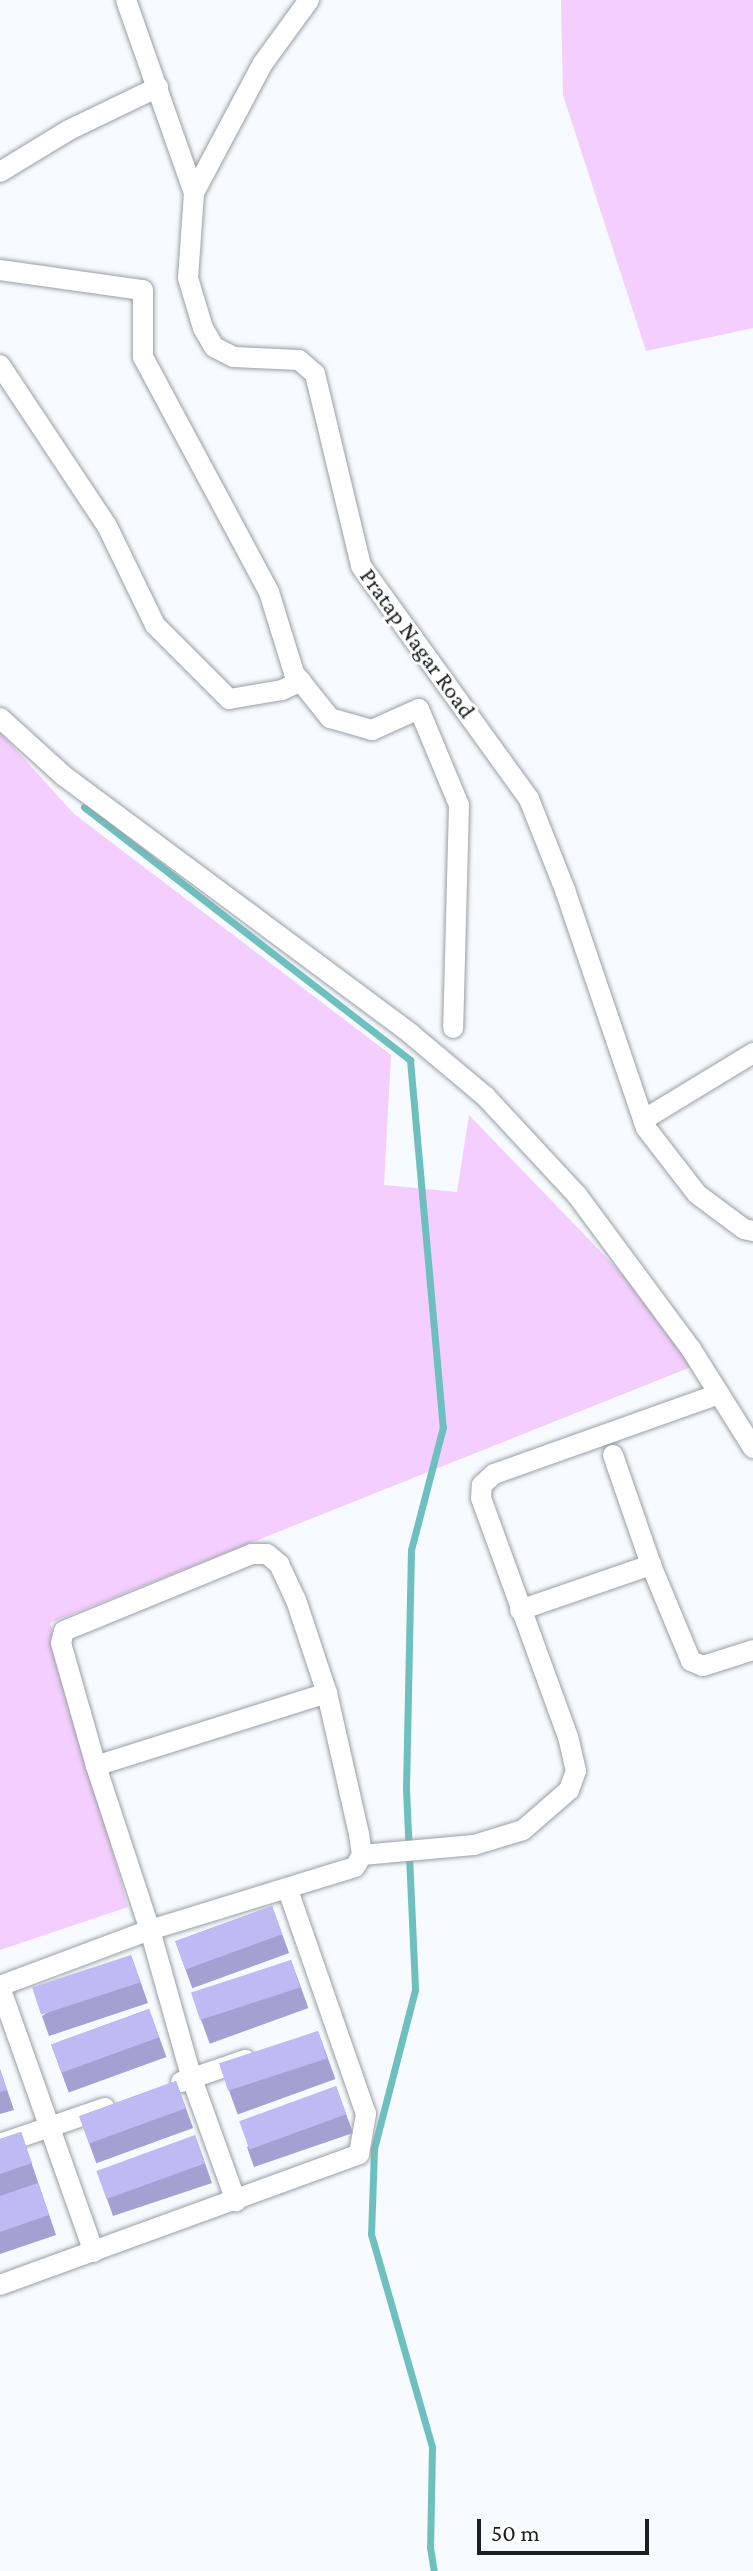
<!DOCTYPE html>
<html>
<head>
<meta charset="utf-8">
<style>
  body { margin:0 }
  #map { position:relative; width:753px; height:2571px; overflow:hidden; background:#f7fafe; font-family:"Crimson Pro",serif }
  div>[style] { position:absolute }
  .green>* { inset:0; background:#f3cefe }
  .stream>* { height:7px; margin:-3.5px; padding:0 3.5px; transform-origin:3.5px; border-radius:3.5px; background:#6ec0bf }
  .roads { filter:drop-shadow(0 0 2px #9a9fa4) drop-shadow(0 0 2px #9a9fa4) }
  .minor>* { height:20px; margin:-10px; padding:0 10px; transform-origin:10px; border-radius:10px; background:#fff }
  .wall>* { inset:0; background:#a3a0d2; transform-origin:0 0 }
  .building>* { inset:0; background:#bebaf4; transform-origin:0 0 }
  span { translate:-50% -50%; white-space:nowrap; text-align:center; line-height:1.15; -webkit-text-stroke:6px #fff; paint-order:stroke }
  .street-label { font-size:24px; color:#1b1d1f }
  .scale { position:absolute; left:477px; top:2519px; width:172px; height:36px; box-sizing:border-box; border:4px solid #1b1d1f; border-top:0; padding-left:10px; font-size:24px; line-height:28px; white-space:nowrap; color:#1b1d1f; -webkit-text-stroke:6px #fff; paint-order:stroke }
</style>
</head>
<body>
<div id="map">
  <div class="green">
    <i style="clip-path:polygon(561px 0,753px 0,753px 328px,646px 351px,563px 95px)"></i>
    <i style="clip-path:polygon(0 732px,74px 814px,391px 1055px,384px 1185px,457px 1192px,469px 1115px,706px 1361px,50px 1623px,128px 1907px,0 1950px)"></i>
  </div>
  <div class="stream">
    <i style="left:84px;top:807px;width:413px;rotate:37.8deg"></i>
    <i style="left:410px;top:1060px;width:368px;rotate:84.9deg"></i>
    <i style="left:443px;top:1427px;width:127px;rotate:104.6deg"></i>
    <i style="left:411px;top:1550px;width:239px;rotate:91.2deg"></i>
    <i style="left:406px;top:1789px;width:201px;rotate:87.4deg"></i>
    <i style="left:415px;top:1990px;width:164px;rotate:104.5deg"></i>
    <i style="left:374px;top:2149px;width:85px;rotate:92deg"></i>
    <i style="left:371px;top:2234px;width:222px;rotate:74deg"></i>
    <i style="left:432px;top:2447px;width:100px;rotate:91.1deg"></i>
    <i style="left:430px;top:2547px;width:24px;rotate:81deg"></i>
  </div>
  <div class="roads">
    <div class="minor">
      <i style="left:126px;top:0;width:205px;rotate:70.6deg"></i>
      <i style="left:309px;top:0;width:78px;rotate:126.1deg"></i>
      <i style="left:263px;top:63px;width:147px;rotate:118deg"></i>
      <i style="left:194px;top:193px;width:85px;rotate:94deg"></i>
      <i style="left:188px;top:278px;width:52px;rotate:73.3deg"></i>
      <i style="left:203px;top:328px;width:22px;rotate:60deg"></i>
      <i style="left:214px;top:347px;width:22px;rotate:27deg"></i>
      <i style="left:234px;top:357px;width:65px;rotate:2.6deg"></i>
      <i style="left:299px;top:360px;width:21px;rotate:41deg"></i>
      <i style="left:315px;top:374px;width:197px;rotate:76.5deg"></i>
      <i style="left:361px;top:566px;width:287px;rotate:54.2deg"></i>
      <i style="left:529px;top:799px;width:98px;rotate:68.4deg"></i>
      <i style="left:565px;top:890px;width:251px;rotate:71.2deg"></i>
      <i style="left:646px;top:1128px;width:83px;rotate:52.3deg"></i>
      <i style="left:697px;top:1194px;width:59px;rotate:36.7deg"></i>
      <i style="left:744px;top:1229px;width:9px;rotate:13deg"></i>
      <i style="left:0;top:172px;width:81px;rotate:-31.3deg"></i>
      <i style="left:69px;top:130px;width:99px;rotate:-25.8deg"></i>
      <i style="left:0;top:270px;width:144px;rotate:8deg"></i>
      <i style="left:143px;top:290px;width:67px;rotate:90deg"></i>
      <i style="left:143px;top:357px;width:267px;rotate:61.8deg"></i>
      <i style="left:269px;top:592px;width:85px;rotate:72.8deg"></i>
      <i style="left:294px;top:673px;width:58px;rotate:51.3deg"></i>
      <i style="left:330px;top:718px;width:44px;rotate:15.9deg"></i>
      <i style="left:372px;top:730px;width:51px;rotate:-24.1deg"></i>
      <i style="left:419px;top:709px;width:104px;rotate:67.4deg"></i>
      <i style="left:459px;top:805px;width:223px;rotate:91.5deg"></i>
      <i style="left:0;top:365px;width:193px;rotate:56.4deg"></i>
      <i style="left:107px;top:526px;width:110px;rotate:64.1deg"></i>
      <i style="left:155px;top:625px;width:105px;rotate:45deg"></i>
      <i style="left:229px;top:699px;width:54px;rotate:-9.6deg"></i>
      <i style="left:282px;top:690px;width:21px;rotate:-25deg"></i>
      <i style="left:0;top:718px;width:86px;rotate:42.2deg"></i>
      <i style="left:64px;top:776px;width:432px;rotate:36.6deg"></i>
      <i style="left:411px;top:1034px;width:97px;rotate:40deg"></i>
      <i style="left:485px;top:1096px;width:135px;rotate:47.1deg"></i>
      <i style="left:577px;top:1195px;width:192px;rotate:53.5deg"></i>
      <i style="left:691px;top:1349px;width:117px;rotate:57.9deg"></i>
      <i style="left:643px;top:1120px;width:129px;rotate:-31.3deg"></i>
      <i style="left:613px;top:1455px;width:116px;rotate:70.9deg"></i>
      <i style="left:651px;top:1565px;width:104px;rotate:67.4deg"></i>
      <i style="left:691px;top:1661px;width:13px;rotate:23deg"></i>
      <i style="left:703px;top:1666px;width:52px;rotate:-17.7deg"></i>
      <i style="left:520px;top:1610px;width:139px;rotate:-19deg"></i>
      <i style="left:96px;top:1766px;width:128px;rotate:-105.9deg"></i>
      <i style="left:61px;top:1643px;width:12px;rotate:-76deg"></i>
      <i style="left:64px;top:1631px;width:203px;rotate:-22.3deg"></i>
      <i style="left:252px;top:1554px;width:15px"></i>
      <i style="left:267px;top:1554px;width:16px;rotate:40deg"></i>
      <i style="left:279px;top:1564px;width:40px;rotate:65deg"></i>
      <i style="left:296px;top:1600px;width:98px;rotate:71.6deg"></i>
      <i style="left:362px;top:1855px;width:112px;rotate:-5.1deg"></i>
      <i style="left:474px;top:1845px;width:51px;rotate:-17deg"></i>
      <i style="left:523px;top:1830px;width:61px;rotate:-41deg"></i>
      <i style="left:569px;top:1790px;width:20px;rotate:-70deg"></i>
      <i style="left:576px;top:1771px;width:35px;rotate:-103deg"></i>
      <i style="left:568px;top:1737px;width:254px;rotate:-110deg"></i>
      <i style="left:481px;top:1498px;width:13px;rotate:-86deg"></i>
      <i style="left:482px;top:1485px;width:16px;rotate:-43deg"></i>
      <i style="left:494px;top:1474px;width:239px;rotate:-19.6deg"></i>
      <i style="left:0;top:1986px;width:160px;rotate:-20.5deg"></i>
      <i style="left:150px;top:1930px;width:214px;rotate:-17.1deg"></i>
      <i style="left:355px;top:1867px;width:14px;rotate:-60deg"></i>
      <i style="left:362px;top:1855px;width:21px;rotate:-98deg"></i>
      <i style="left:359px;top:1834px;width:145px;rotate:-102.8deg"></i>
      <i style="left:327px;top:1693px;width:242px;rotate:162.5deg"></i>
      <i style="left:96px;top:1766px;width:173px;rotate:71.8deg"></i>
      <i style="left:150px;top:1930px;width:155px;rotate:74.3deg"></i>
      <i style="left:192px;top:2079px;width:130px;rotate:70.2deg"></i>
      <i style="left:0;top:1987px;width:281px;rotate:70.5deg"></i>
      <i style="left:181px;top:2082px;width:68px;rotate:-19deg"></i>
      <i style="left:0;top:2144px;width:111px;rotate:-18.9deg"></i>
      <i style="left:0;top:2285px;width:382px;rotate:-20deg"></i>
      <i style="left:359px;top:2154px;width:41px;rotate:-80.1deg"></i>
      <i style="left:366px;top:2114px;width:237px;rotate:-109.2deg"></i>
    </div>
  </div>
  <div class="wall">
    <i style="left:272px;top:1906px;width:50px;height:103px;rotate:70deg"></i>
    <i style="clip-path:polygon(131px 1955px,148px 2003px,49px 2036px,42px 2016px)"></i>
    <i style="left:291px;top:1960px;width:51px;height:105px;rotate:70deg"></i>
    <i style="left:149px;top:2009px;width:51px;height:104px;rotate:70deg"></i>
    <i style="left:318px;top:2031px;width:51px;height:104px;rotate:70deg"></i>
    <i style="clip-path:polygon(0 2069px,14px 2110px,0 2114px)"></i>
    <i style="left:176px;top:2081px;width:50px;height:103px;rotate:70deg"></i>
    <i style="clip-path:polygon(336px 2086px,353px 2133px,254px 2167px,247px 2147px)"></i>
    <i style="clip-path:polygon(21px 2132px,56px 2235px,0 2254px,0 2139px)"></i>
    <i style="clip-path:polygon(195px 2135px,212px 2183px,113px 2216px,106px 2196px)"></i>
  </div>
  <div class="building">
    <i style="left:272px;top:1906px;width:30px;height:103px;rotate:70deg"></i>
    <i style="left:131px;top:1955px;width:29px;height:104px;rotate:72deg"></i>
    <i style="left:291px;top:1960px;width:29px;height:105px;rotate:72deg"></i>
    <i style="left:149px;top:2009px;width:30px;height:104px;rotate:70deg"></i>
    <i style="left:318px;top:2031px;width:29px;height:104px;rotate:72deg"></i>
    <i style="clip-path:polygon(0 2069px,7px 2090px,0 2092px)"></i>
    <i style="left:176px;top:2081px;width:29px;height:103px;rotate:70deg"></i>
    <i style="left:336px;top:2086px;width:30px;height:103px;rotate:70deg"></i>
    <i style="clip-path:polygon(21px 2132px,32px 2163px,0 2174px,0 2139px)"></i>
    <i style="left:195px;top:2135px;width:30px;height:105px;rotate:70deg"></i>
    <i style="clip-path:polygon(38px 2183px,49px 2215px,0 2232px,0 2196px)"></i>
  </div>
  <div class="street-label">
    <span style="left:418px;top:643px;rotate:54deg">Pratap Nagar Road</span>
  </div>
  <div class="scale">50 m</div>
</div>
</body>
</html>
